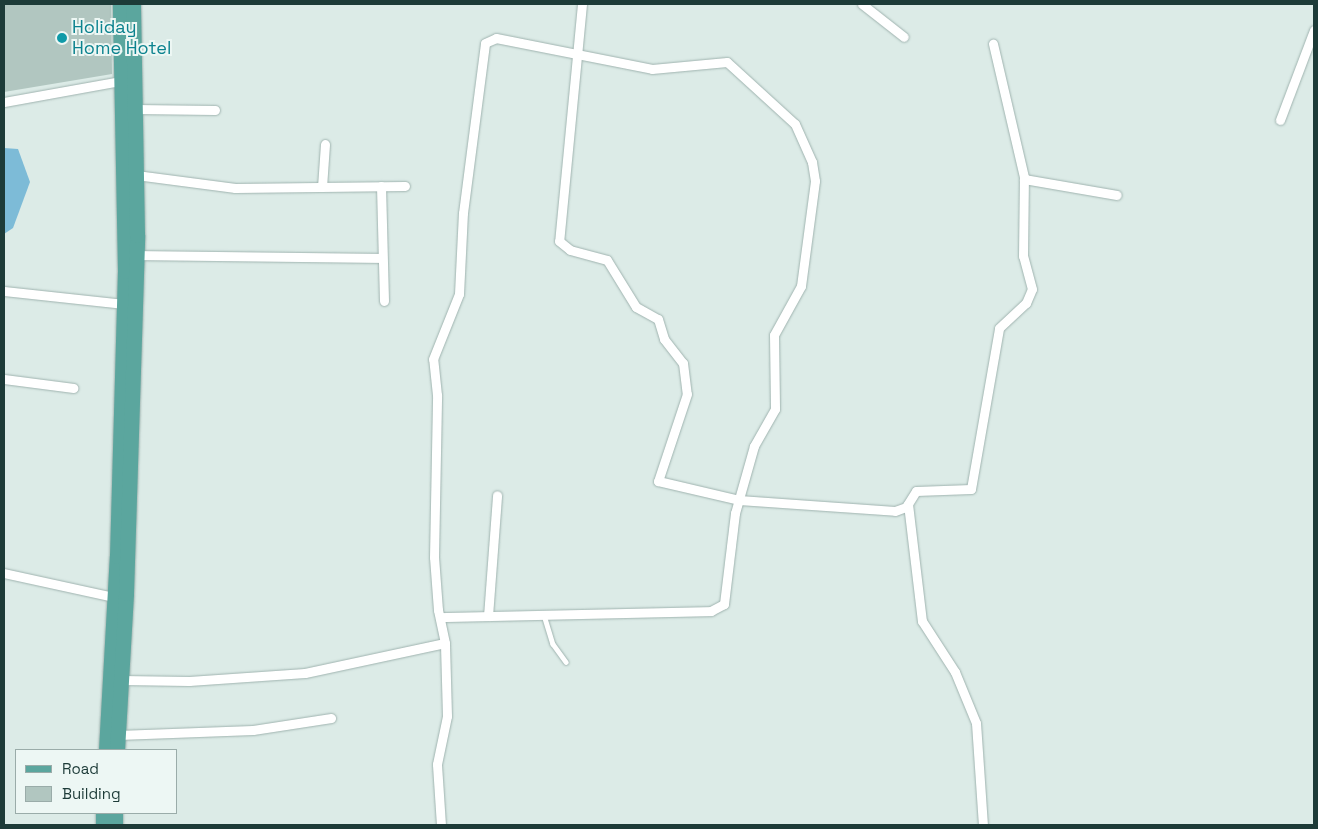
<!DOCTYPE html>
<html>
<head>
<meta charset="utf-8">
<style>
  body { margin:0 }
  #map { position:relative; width:1318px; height:829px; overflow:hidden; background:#dcebe7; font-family:"Space Grotesk",sans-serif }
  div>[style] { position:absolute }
  .water>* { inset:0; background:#7dbbd7 }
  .building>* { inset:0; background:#b1c6c0 }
  .roads { filter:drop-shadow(0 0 1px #9fb3af) drop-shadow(0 0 1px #9fb3af) }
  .lane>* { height:4.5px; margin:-2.25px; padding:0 2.25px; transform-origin:2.25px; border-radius:2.25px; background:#fff }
  .street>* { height:9px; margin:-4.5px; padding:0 4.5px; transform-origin:4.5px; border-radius:4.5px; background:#fff }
  .primary>* { height:15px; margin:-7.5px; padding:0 7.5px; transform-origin:7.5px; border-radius:7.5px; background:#5ba69e }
  .dots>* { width:14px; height:14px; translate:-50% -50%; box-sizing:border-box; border:2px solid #edf7f4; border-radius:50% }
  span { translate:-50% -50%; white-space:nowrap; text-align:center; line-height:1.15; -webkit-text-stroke:4px #edf7f4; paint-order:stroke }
  .culture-label { font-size:18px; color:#0d838f }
  .left { translate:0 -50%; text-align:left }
  .frame { position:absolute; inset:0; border:5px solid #1d3b38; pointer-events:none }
  .legend { position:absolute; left:15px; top:749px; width:162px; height:65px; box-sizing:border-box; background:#edf7f4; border:1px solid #9aaca9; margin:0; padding:6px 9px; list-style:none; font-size:15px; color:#1d3b38 }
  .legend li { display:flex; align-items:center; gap:10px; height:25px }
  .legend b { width:25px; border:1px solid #9aaca9 }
</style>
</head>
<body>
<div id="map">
  <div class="water">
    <i style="clip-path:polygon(4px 148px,18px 149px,30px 182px,13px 228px,4px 234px)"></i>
  </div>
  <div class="building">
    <i style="clip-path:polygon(4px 4px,111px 4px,112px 74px,4px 92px)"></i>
  </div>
  <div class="roads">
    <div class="lane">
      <i style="left:544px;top:615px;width:30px;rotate:73deg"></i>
      <i style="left:553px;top:644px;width:22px;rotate:54deg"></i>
    </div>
    <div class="street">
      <i style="left:582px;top:4px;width:238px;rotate:95.5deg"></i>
      <i style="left:559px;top:241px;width:14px;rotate:39deg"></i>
      <i style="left:570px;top:250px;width:38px;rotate:15deg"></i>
      <i style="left:607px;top:260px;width:55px;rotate:58.3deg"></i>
      <i style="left:636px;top:307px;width:25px;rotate:29deg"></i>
      <i style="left:658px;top:319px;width:21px;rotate:73deg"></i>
      <i style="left:664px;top:339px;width:31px;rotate:52deg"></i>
      <i style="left:683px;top:363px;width:31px;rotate:83deg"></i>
      <i style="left:687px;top:394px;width:92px;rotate:108.4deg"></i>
      <i style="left:658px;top:481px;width:83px;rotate:13.2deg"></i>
      <i style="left:739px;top:500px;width:156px;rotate:4deg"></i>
      <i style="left:895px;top:511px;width:12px;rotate:-20deg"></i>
      <i style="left:906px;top:507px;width:19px;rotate:-58deg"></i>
      <i style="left:916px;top:491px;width:55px;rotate:-2.1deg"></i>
      <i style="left:971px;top:489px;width:163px;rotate:-80.1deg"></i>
      <i style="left:999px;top:328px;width:37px;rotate:-43deg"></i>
      <i style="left:1026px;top:303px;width:15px;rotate:-67deg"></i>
      <i style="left:1032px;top:289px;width:34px;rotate:-105deg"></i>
      <i style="left:1023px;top:256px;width:79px;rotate:-89.3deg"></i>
      <i style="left:1024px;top:177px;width:137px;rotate:-103.1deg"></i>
      <i style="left:862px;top:4px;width:53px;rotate:38.2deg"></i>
      <i style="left:4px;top:102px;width:119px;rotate:-10.2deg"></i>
      <i style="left:135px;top:109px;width:80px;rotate:0.7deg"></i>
      <i style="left:1280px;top:120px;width:96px;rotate:-69.3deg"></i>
      <i style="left:136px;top:175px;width:100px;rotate:7.5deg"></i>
      <i style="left:235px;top:188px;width:170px;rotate:-0.7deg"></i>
      <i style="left:1024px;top:179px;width:94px;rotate:9.8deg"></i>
      <i style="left:381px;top:186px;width:115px;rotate:88.5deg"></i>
      <i style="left:322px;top:187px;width:43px;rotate:-86deg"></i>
      <i style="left:136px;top:255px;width:245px;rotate:0.7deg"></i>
      <i style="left:4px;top:291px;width:121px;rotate:6.2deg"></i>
      <i style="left:4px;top:379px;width:70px;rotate:7.4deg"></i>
      <i style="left:908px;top:504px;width:118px;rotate:83.2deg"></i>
      <i style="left:922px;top:621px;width:61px;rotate:57.1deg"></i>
      <i style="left:955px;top:672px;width:55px;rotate:67.6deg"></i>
      <i style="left:976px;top:723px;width:102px;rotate:86.1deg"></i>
      <i style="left:4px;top:573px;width:113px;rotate:12.3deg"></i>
      <i style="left:488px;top:616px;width:121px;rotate:-85.7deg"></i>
      <i style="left:121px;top:680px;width:68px;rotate:0.8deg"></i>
      <i style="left:189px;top:681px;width:116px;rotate:-3.9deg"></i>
      <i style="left:305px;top:673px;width:143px;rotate:-12.1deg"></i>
      <i style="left:445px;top:643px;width:34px;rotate:-102deg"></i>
      <i style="left:438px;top:610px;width:53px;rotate:-94.3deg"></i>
      <i style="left:434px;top:557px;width:162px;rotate:-88.9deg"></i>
      <i style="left:437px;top:395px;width:36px;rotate:-96deg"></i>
      <i style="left:433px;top:359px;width:70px;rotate:-68.2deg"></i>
      <i style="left:459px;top:294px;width:81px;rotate:-87.2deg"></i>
      <i style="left:463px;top:213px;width:171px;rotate:-82.6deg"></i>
      <i style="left:485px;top:43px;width:12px;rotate:-24deg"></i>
      <i style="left:496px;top:38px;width:159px;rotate:11.2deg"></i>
      <i style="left:652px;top:69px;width:75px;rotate:-5.3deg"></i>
      <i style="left:727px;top:62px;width:92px;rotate:42.4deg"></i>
      <i style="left:795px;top:124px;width:42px;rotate:65.9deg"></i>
      <i style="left:812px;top:162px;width:19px;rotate:81deg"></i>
      <i style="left:815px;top:181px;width:106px;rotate:97.6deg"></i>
      <i style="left:801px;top:286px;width:56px;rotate:118.9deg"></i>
      <i style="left:774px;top:335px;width:74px;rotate:89.2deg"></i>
      <i style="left:775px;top:409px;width:43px;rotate:119.6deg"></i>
      <i style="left:754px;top:446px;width:70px;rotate:105.8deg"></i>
      <i style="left:735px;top:513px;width:92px;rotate:96.9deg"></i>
      <i style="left:724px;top:604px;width:15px;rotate:152deg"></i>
      <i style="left:711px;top:611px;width:271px;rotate:178.7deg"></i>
      <i style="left:118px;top:735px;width:135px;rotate:-2.1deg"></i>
      <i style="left:253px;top:730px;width:79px;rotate:-8.7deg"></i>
      <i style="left:441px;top:825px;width:61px;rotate:-93.8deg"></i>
      <i style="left:437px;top:764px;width:49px;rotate:-78.2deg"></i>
      <i style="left:447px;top:716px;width:73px;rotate:-91.6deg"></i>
    </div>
    <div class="primary">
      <i style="left:106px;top:750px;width:194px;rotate:-86.8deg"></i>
      <i style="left:117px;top:556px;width:285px;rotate:-88.4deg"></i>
      <i style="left:125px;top:271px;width:267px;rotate:-91.1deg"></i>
      <i style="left:117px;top:750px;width:157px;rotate:-86.7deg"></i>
      <i style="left:126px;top:593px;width:358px;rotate:-88.2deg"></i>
      <i style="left:137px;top:235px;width:231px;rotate:-91deg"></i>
      <i style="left:103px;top:825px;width:12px;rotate:-90deg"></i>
      <i style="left:115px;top:825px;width:12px;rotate:-90deg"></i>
    </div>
  </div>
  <div class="dots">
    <i style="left:62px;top:38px;background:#0f9aa8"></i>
  </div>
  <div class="culture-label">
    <span class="left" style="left:72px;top:38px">Holiday<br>Home Hotel</span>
  </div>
  <div class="frame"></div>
  <ul class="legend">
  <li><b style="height:6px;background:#5ba69e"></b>Road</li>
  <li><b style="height:14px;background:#b1c6c0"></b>Building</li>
  </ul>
</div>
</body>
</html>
